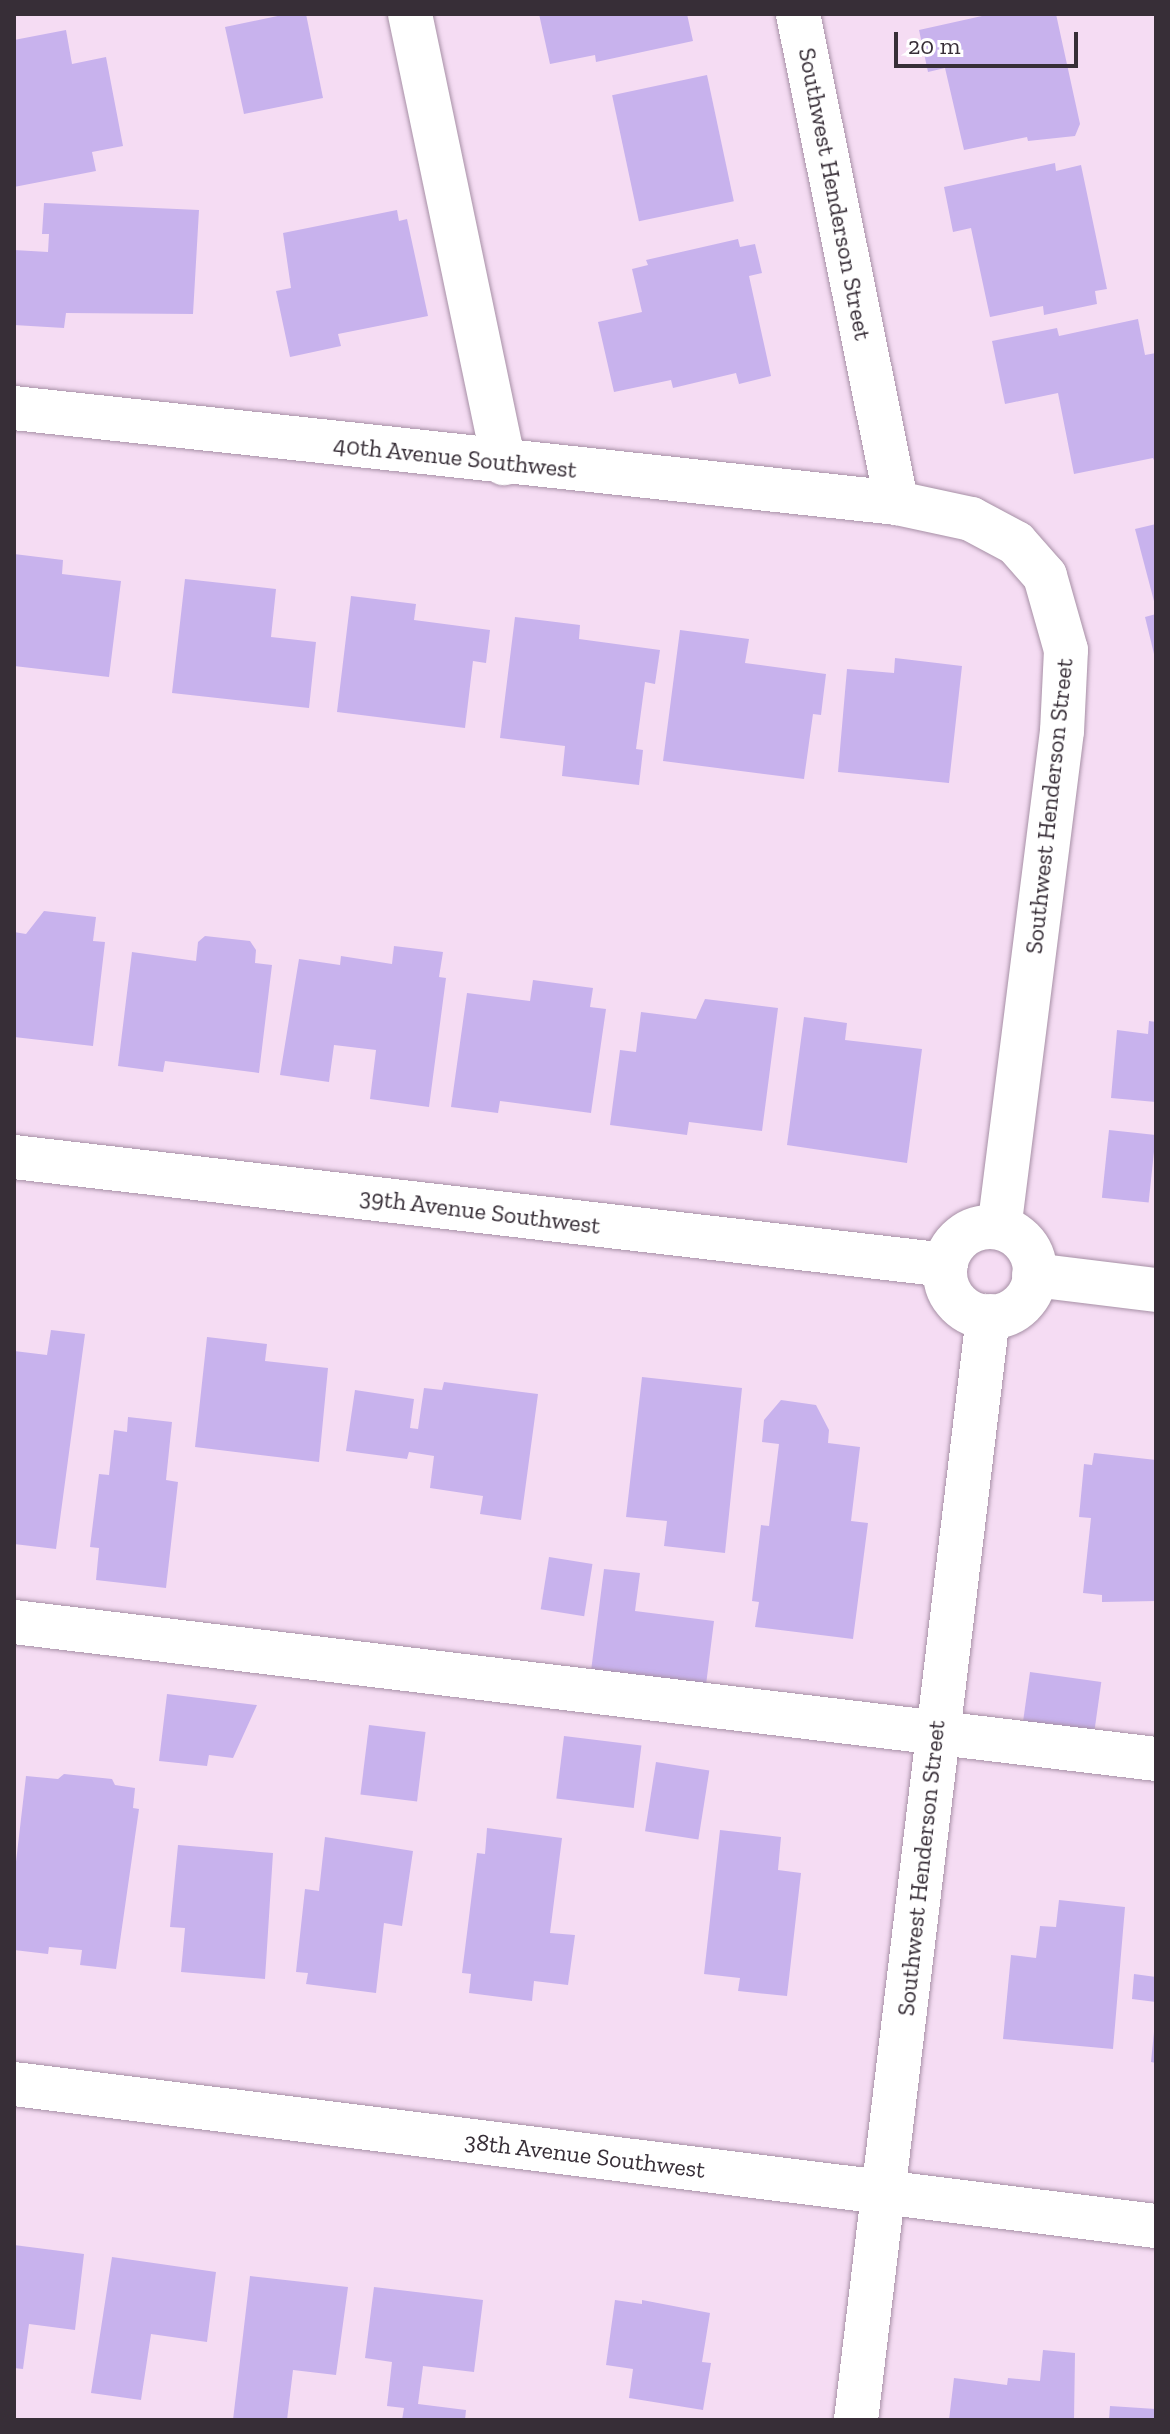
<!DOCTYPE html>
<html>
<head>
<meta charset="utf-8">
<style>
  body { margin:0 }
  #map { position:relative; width:1170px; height:2434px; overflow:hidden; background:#f5dcf3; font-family:"Zilla Slab",serif }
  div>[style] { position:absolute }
  .building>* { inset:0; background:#c8b2ed; transform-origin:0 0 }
  .roads { filter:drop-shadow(0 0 2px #a790a6) drop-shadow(0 0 2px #a790a6) }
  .minor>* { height:44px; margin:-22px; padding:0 22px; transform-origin:22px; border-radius:22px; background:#fff }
  .minor>.ring { margin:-22px; padding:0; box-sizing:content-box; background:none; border:44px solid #fff; border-radius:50% }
  span { translate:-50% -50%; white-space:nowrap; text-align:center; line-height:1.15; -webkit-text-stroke:7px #fff; paint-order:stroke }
  .street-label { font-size:24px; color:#372e37 }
  .frame { position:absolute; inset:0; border:16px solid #372e37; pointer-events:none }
  .scale { position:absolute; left:894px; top:32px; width:184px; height:36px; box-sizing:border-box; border:4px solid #372e37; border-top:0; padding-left:10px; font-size:24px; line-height:28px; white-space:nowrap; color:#372e37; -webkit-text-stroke:6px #fff; paint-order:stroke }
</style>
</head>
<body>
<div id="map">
  <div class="building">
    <i style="clip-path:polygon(287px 14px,306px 14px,323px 98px,244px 114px,225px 27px)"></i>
    <i style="clip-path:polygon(539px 14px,687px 14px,693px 41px,596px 62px,595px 55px,550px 64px)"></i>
    <i style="clip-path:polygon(991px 14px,1056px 14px,1080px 124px,1075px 136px,1028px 141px,1027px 137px,964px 150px,945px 68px,928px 72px,919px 30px)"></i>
    <i style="clip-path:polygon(66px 30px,72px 64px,106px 57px,123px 146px,92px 152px,96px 171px,14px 187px,14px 40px)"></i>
    <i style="left:707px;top:75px;width:129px;height:97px;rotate:78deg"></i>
    <i style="clip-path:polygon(1055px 163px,1056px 171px,1081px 165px,1107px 289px,1095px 291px,1097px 304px,1044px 315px,1043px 306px,990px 317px,971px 228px,953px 232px,944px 187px)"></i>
    <i style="clip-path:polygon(44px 203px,199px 210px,193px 314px,66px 313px,64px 328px,14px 325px,14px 250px,48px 252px,49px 234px,42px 234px)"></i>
    <i style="clip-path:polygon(397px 210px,399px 221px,407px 219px,428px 316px,338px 334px,341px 346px,290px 357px,276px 291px,291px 288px,283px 233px)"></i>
    <i style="clip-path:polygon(738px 239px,740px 247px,755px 244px,762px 273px,749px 276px,771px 376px,739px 384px,736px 373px,673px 388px,671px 380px,614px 392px,598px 322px,642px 312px,632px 269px,648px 265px,646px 260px)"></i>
    <i style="clip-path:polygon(1138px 319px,1145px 355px,1156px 353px,1156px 465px,1153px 458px,1074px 474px,1058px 393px,1005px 404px,992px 341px,1057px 328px,1059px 336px)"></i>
    <i style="clip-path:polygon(1156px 524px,1156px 605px,1155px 605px,1135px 529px)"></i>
    <i style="clip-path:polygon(14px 554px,63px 560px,62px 574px,121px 581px,109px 677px,14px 666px)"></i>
    <i style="clip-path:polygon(185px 579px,276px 589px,271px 637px,316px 642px,309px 708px,172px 693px)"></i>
    <i style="clip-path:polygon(351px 596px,416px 604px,414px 620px,490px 630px,486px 663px,473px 661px,465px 728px,337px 712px)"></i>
    <i style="clip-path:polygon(1156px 614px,1156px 658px,1155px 658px,1145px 617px)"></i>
    <i style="clip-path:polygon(515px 617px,580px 625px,579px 639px,660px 650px,655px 684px,645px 682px,636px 749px,643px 750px,639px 785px,562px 776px,565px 746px,500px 738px)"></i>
    <i style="clip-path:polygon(680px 630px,749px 639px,745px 663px,826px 674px,821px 715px,813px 714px,804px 779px,663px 761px)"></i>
    <i style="clip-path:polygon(895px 658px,962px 666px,949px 783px,838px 772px,847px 669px,894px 673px)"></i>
    <i style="clip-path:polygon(44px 911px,96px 917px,93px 941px,105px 942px,93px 1046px,14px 1037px,14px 932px,26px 934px)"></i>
    <i style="clip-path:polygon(205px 936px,250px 941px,256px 950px,255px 963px,272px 965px,259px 1073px,165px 1061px,163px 1072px,118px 1066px,132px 952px,196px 961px,198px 942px)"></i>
    <i style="clip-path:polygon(394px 946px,443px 952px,439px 977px,446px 978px,429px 1107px,370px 1099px,376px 1050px,334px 1045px,329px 1082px,280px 1075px,299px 959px,340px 965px,341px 956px,392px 964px)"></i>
    <i style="clip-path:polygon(533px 980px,593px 988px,590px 1007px,606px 1009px,591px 1113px,500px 1101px,498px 1113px,451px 1107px,467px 993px,530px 1001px)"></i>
    <i style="clip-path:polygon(705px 999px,778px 1008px,762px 1131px,689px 1122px,687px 1135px,610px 1125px,620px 1050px,636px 1052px,641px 1012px,696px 1019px)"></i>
    <i style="clip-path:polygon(804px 1017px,847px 1023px,845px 1040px,922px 1049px,907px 1163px,787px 1145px)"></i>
    <i style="clip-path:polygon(1149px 1021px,1156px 1022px,1156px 1102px,1111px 1098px,1117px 1030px,1148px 1034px)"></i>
    <i style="left:1109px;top:1130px;width:47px;height:68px;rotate:6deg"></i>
    <i style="clip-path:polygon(51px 1330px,85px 1334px,56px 1549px,14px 1544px,14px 1351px,47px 1355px)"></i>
    <i style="clip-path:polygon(207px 1337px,267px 1344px,265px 1361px,328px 1368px,319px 1462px,195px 1447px)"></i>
    <i style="clip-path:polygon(642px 1377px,742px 1388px,725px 1553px,664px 1546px,667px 1521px,626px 1517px)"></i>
    <i style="clip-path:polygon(444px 1382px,538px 1394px,521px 1520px,480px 1514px,483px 1496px,430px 1488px,434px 1456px,409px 1452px,407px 1459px,346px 1451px,355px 1390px,414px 1399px,410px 1428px,418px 1429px,424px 1388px,442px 1390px)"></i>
    <i style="clip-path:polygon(781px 1400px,816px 1405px,829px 1430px,828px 1443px,860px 1447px,851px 1521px,868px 1523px,853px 1639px,755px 1627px,759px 1602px,752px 1601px,761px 1525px,769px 1526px,779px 1444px,762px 1442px,764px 1420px)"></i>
    <i style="clip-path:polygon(128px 1417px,172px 1422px,166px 1480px,178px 1482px,166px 1588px,96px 1580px,99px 1548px,90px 1547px,99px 1474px,109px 1475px,114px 1430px,127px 1432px)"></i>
    <i style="clip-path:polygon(1094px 1453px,1156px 1460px,1156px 1601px,1102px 1602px,1102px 1595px,1083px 1593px,1091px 1518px,1079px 1517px,1084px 1464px,1092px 1465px)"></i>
    <i style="left:549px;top:1557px;width:44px;height:53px;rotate:9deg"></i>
    <i style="clip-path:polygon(604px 1569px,640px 1573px,635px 1611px,714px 1621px,706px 1685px,591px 1671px)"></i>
    <i style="left:1030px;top:1672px;width:72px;height:62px;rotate:8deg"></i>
    <i style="clip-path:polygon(167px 1694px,257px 1705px,233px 1758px,209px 1755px,207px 1766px,159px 1761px)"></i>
    <i style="left:369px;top:1725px;width:57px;height:70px;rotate:7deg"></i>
    <i style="left:564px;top:1736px;width:78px;height:63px;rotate:7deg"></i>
    <i style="left:656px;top:1762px;width:54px;height:70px;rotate:9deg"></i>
    <i style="clip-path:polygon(64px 1774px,112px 1779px,115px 1785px,135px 1788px,133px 1808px,139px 1809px,116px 1969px,80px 1965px,82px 1950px,49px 1947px,48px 1954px,14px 1950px,14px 1879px,26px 1776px,58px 1779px)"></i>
    <i style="clip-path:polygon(487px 1828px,562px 1838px,550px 1933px,575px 1935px,568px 1985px,534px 1981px,532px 2001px,469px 1993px,471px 1974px,462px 1973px,477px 1853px,485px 1854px)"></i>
    <i style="clip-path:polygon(720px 1830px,781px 1837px,778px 1870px,801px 1873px,787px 1996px,738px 1991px,740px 1978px,704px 1974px)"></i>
    <i style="clip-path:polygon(325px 1837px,413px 1851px,402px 1926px,384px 1923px,376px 1993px,306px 1984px,308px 1973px,296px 1972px,305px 1889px,319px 1891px)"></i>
    <i style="clip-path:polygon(178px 1845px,273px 1853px,265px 1979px,181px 1972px,185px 1928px,170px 1927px)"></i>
    <i style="clip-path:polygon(1059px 1900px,1125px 1907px,1113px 2049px,1003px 2039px,1011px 1955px,1036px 1958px,1040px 1926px,1056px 1927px)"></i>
    <i style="clip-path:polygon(1134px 1974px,1156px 1977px,1156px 2002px,1132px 1999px)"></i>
    <i style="clip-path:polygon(1154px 2032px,1156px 2032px,1156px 2063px,1151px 2062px)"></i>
    <i style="clip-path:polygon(14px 2245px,84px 2254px,75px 2330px,29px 2324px,23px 2369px,14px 2368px)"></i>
    <i style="clip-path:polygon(112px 2257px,216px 2272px,207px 2342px,151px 2334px,141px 2400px,91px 2393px)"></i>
    <i style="clip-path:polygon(250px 2276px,348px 2287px,336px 2375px,293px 2370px,287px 2420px,233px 2420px)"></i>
    <i style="clip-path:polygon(374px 2287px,483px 2300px,474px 2372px,423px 2366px,418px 2404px,466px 2410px,465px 2420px,402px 2420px,404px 2408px,387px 2406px,392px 2362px,365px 2358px)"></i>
    <i style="clip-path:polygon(615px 2300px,642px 2304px,642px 2300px,710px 2313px,702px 2362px,711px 2363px,703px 2410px,629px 2398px,633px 2369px,606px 2365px)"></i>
    <i style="clip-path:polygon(1043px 2350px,1075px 2353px,1074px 2420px,949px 2420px,954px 2378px,1007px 2385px,1008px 2378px,1040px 2381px)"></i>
    <i style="clip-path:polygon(1110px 2406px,1156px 2409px,1156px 2420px,1109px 2420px)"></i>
  </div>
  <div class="roads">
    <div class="minor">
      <i style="left:410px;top:14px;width:459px;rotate:78.2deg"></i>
      <i style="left:798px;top:14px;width:499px;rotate:78.6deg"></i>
      <i style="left:897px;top:503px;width:76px;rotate:12.2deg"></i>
      <i style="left:971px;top:519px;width:51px;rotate:28.1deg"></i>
      <i style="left:1016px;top:543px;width:44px;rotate:48.7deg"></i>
      <i style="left:1045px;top:576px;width:77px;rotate:74.2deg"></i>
      <i style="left:1066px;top:650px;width:81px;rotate:92.8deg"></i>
      <i style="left:1062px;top:731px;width:500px;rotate:97.2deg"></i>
      <i style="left:14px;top:408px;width:888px;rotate:6.14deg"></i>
      <i style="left:14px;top:1157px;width:938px;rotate:6.61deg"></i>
      <i class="ring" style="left:945px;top:1227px;width:46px;height:46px"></i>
      <i style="left:1034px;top:1275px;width:123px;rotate:7deg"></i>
      <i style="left:14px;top:1622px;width:1150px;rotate:6.84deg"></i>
      <i style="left:14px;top:2084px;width:1151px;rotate:7.09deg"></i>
      <i style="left:856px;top:2420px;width:1112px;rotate:-83.18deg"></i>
    </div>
  </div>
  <div class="street-label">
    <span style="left:835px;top:194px;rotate:79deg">Southwest Henderson Street</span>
    <span style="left:455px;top:457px;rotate:6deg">40th Avenue Southwest</span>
    <span style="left:1049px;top:806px;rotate:-84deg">Southwest Henderson Street</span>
    <span style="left:480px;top:1211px;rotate:7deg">39th Avenue Southwest</span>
    <span style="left:921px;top:1868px;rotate:-84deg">Southwest Henderson Street</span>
    <span style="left:585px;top:2155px;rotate:7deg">38th Avenue Southwest</span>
  </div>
  <div class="frame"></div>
  <div class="scale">20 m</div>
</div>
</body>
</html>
